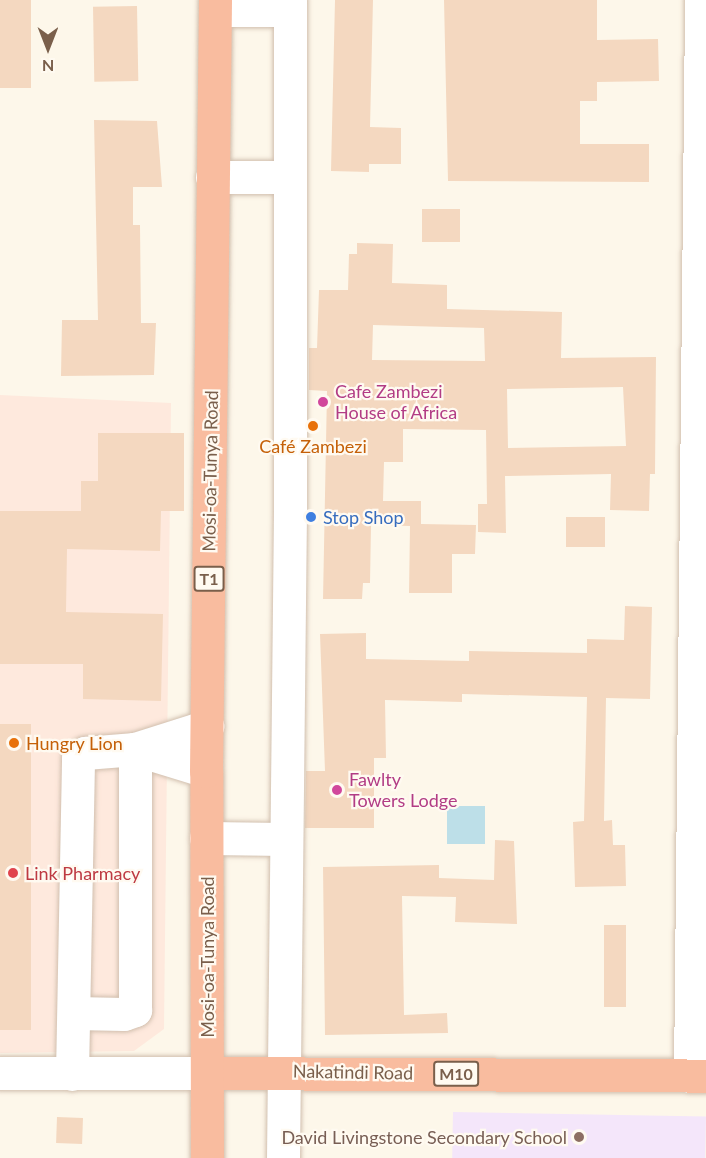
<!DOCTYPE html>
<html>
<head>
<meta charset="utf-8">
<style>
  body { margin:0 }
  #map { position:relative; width:706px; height:1158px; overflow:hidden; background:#fdf7ea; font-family:Lato,sans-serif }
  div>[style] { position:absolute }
  .commercial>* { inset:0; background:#fee9dd }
  .education>* { inset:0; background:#f4e6fa; transform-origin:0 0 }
  .water>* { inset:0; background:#bddfe8; transform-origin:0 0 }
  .building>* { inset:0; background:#f4d8c0; transform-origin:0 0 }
  .roads { filter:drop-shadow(0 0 2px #d1bfae) drop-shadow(0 0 2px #d1bfae) }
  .minor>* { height:33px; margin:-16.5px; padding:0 16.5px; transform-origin:16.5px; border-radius:16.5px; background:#fff }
  .highway>* { height:33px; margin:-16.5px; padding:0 16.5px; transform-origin:16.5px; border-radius:16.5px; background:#f9bc9f }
  .dots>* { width:16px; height:16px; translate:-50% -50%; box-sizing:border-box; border:3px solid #fffaf1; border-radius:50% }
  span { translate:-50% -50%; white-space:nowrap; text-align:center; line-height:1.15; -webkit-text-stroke:4.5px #fffaf1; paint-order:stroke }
  .shield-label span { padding:2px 4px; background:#fffaf1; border:2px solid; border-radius:4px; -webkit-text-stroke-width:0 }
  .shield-label { font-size:16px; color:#7a5f4b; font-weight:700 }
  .hotel-label { font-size:18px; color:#b23c85 }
  .left { translate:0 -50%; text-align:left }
  .food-label { font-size:18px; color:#c56008 }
  .street-label { font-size:18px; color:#7a5f4b }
  .shop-label { font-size:18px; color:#366cbe }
  .health-label { font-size:18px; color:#be3a42 }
  .education-label { font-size:18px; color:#785e54 }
  .right { translate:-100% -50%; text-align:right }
  .north { position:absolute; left:18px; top:18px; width:60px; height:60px; -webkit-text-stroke:4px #fffaf1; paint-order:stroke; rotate:180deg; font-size:16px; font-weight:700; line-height:24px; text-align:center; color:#7a5f4b }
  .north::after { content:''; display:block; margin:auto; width:21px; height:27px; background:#7a5f4b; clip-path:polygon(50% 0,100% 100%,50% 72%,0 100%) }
</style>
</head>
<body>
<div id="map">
  <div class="commercial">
    <i style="clip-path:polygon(0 395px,171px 403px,164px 1029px,134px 1051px,0 1053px)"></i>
  </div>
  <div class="education">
    <i style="left:453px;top:1112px;width:253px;height:46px;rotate:1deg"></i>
  </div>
  <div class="water">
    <i style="left:447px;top:806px;width:38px;height:38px"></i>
  </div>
  <div class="building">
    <i style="left:0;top:0;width:31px;height:88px"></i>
    <i style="clip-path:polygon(335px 0,373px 0,370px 127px,401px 128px,401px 164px,369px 164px,369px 172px,331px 171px)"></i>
    <i style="clip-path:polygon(444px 0,597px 0,597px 40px,658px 39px,659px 81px,597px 82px,597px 101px,580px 101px,580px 144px,649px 144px,649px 182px,448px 181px)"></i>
    <i style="left:137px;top:6px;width:75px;height:44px;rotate:89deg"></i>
    <i style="clip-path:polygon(94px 120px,157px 121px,162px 187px,133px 187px,133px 225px,140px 225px,141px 323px,156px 323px,154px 375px,61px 376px,62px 320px,98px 320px)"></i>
    <i style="left:422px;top:209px;width:38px;height:33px"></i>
    <i style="clip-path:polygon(evenodd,357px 243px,393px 244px,392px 283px,447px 285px,447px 309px,562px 312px,561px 358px,656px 357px,655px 474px,650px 474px,649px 511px,610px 510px,611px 474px,505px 476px,506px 533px,478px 532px,478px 504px,487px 504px,486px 430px,403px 429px,403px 462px,384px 462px,383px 501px,421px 501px,421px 524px,476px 525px,475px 554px,452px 554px,452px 593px,409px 593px,410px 526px,371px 525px,370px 583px,363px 583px,362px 599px,323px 599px,327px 391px,309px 390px,309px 348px,317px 348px,319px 290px,348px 290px,349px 254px,357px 254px,357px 243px,373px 325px,484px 328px,485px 361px,372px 360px,373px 325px,357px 243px,623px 387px,626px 446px,508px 448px,507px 389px,623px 387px)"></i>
    <i style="clip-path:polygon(98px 433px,184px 433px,184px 511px,161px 511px,160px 551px,67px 549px,66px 612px,163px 614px,161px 701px,83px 699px,83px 664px,0 664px,0 511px,81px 511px,81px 481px,98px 481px)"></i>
    <i style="left:566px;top:517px;width:39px;height:30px"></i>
    <i style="clip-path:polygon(625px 606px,652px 607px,650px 699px,606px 698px,604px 821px,612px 820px,613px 845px,625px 845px,626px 886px,575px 887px,573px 822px,584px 821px,587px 697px,462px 694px,462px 702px,385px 700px,386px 758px,374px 758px,374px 828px,305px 828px,306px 771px,325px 771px,320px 634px,366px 633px,366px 659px,469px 661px,469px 651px,587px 653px,587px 639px,624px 640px)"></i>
    <i style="left:0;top:724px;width:31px;height:306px"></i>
    <i style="clip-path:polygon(495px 840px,514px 841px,517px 924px,455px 922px,456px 897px,402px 896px,404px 1015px,447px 1013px,448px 1033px,325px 1035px,323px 867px,439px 865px,439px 878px,494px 880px)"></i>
    <i style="left:626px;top:925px;width:82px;height:22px;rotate:90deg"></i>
    <i style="left:57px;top:1117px;width:26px;height:26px;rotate:2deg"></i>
  </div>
  <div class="roads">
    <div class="minor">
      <i style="left:215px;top:10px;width:75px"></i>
      <i style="left:212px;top:177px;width:77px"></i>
      <i style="left:135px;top:749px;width:74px;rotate:17.2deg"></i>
      <i style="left:206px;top:838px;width:80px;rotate:0.7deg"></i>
      <i style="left:74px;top:1013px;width:50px;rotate:1.1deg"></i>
      <i style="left:124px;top:1014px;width:12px;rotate:-20deg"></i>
      <i style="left:135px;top:1010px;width:261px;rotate:-90deg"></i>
      <i style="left:0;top:1073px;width:207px"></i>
      <i style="left:72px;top:1074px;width:316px;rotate:-88.9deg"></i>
      <i style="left:78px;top:758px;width:9px;rotate:-36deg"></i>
      <i style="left:85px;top:753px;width:50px;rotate:-4.6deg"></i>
      <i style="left:135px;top:749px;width:76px;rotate:-17.7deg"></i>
      <i style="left:690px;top:1076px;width:1076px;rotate:-89.41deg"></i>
      <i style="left:283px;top:1158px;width:647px;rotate:-89.38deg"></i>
      <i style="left:290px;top:511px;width:511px;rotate:-90deg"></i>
    </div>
    <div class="highway">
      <i style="left:207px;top:1073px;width:499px;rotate:0.3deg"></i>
      <i style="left:207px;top:1158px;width:387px;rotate:-90.1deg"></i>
      <i style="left:206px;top:771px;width:771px;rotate:-89.33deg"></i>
    </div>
  </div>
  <div class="dots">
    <i style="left:323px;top:402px;background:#d1479c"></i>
    <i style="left:313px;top:426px;background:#e8710a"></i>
    <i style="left:311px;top:517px;background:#3f7fe0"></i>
    <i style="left:14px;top:743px;background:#e8710a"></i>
    <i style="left:337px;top:790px;background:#d1479c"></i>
    <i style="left:13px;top:873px;background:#e0444e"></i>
    <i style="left:579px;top:1137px;background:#8d6e63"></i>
  </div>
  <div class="shield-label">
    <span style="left:209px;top:579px">T1</span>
    <span style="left:456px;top:1074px">M10</span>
  </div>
  <div class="hotel-label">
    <span class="left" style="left:335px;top:402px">Cafe Zambezi<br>House of Africa</span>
    <span class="left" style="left:349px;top:790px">Fawlty<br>Towers Lodge</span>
  </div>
  <div class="food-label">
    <span style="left:313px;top:446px">Café Zambezi</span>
    <span class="left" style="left:26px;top:743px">Hungry Lion</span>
  </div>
  <div class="street-label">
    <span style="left:210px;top:471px;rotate:-89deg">Mosi-oa-Tunya Road</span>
    <span style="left:207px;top:957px;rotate:-90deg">Mosi-oa-Tunya Road</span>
    <span style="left:353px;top:1072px;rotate:1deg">Nakatindi Road</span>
  </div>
  <div class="shop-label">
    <span class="left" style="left:323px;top:517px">Stop Shop</span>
  </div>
  <div class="health-label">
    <span class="left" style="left:25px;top:873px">Link Pharmacy</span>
  </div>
  <div class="education-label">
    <span class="right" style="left:567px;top:1137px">David Livingstone Secondary School</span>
  </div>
  <div class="north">N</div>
</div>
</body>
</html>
